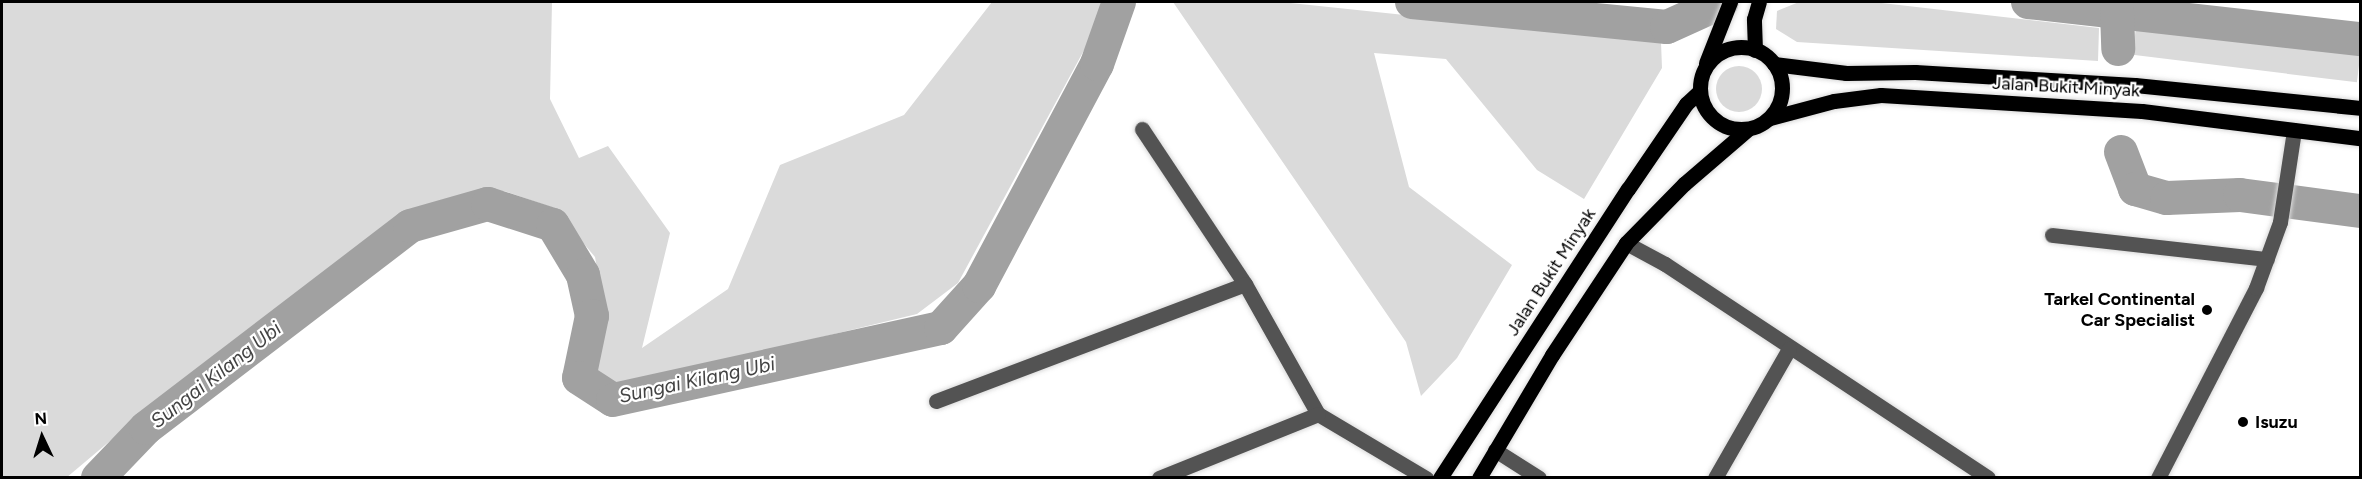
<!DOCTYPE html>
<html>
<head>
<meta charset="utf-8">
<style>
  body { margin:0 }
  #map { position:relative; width:2362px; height:479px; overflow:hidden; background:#fff; font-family:Figtree,sans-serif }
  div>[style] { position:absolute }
  .green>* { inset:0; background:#dadada; transform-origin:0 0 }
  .round { border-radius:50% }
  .river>* { height:34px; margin:-17px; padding:0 17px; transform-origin:17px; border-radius:17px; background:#a1a1a1 }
  .roads { filter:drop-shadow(0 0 2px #dbdbdb) drop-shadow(0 0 2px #dbdbdb) }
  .minor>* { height:15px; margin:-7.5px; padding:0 7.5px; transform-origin:7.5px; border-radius:7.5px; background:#535353 }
  .major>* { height:15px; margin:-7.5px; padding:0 7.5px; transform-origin:7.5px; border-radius:7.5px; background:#000 }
  .major>.ring { margin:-7.5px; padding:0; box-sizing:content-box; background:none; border:15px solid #000; border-radius:50% }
  .dots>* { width:16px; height:16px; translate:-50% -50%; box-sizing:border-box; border:3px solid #fff; border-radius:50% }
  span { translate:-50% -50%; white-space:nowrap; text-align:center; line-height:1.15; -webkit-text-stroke:4.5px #fff; paint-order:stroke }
  .street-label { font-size:18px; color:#000 }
  .poi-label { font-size:18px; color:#000; font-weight:700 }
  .right { translate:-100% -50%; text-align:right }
  .left { translate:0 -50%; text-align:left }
  .water-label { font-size:20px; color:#424242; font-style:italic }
  .frame { position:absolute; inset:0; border:3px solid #000; pointer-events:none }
  .north { position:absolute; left:12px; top:407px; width:60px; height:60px; -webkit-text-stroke:4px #fff; paint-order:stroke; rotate:356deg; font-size:16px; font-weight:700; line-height:24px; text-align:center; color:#000 }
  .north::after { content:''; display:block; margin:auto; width:21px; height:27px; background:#000; clip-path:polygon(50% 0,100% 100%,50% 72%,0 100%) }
</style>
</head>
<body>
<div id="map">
  <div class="green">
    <i style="clip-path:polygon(2px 2px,552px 2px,550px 99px,579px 158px,608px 146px,670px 233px,642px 348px,728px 289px,780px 165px,904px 115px,992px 2px,1103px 2px,1089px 41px,958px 283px,917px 314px,623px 385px,602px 379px,594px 368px,604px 310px,595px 257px,554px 208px,504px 191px,450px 203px,379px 235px,335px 279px,256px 342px,142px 414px,66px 478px,2px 477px)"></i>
    <i style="clip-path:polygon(1173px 2px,1281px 2px,1661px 42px,1662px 68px,1584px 199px,1537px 170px,1446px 59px,1374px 53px,1409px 187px,1512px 265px,1457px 358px,1421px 396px,1406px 342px)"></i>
    <i style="clip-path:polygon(1799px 2px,1873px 2px,2099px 28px,2098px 61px,1797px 42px,1776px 29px,1777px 11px)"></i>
    <i style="left:2136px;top:27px;width:226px;height:28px;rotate:7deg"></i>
    <i class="round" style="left:1716px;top:66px;width:46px;height:46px"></i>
  </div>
  <div class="river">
    <i style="left:1412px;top:2px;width:256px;rotate:5.6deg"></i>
    <i style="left:1667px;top:27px;width:60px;rotate:-24.4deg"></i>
    <i style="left:2028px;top:2px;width:334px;rotate:6.4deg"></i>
    <i style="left:2117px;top:12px;width:37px;rotate:88deg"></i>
    <i style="left:2121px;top:152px;width:40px;rotate:69deg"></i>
    <i style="left:2135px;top:189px;width:33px;rotate:16deg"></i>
    <i style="left:2167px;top:198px;width:73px;rotate:-2.4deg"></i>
    <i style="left:2240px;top:195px;width:121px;rotate:7.6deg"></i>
    <i style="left:98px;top:478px;width:69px;rotate:-46.2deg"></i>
    <i style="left:146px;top:428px;width:332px;rotate:-37.4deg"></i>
    <i style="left:410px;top:226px;width:81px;rotate:-15.8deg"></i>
    <i style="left:488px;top:204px;width:68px;rotate:17.9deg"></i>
    <i style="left:553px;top:225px;width:58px;rotate:59deg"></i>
    <i style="left:583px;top:275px;width:42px;rotate:77.6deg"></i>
    <i style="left:592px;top:316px;width:63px;rotate:101.8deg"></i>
    <i style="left:579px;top:378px;width:40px;rotate:32.9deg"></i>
    <i style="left:613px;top:400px;width:336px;rotate:-12.4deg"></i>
    <i style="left:941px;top:328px;width:57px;rotate:-47.9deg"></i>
    <i style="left:979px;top:286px;width:251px;rotate:-62deg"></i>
    <i style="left:1097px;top:64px;width:66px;rotate:-70.5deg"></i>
  </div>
  <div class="roads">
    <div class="minor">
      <i style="left:1142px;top:129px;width:186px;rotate:56.4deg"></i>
      <i style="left:1245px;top:284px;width:149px;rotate:60.7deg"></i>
      <i style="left:1318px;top:414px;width:126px;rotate:30.7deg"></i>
      <i style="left:2052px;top:235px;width:216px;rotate:6.4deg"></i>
      <i style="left:1626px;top:243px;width:44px;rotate:28.3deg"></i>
      <i style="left:1665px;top:264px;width:387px;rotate:33.5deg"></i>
      <i style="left:936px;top:401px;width:330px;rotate:-20.7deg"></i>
      <i style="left:1495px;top:450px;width:52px;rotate:32.5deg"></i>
      <i style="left:1159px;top:478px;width:171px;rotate:-21.9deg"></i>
      <i style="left:1715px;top:478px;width:149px;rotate:-60.2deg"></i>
      <i style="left:2158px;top:478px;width:214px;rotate:-62.7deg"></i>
      <i style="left:2256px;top:288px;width:70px;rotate:-70deg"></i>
      <i style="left:2280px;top:222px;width:93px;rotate:-81.3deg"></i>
    </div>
    <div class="major">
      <i class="ring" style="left:1700px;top:47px;width:67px;height:67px"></i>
      <i style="left:1755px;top:50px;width:31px;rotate:-92deg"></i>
      <i style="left:1754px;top:19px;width:18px;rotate:-74deg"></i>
      <i style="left:1706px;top:63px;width:66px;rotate:-68.5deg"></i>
      <i style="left:1774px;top:64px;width:73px;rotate:7.1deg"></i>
      <i style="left:1846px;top:73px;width:69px;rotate:-0.8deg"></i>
      <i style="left:1915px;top:72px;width:220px;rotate:3.4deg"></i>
      <i style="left:2135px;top:85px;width:226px;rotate:5.8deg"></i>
      <i style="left:1770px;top:118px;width:66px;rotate:-14.9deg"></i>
      <i style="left:1834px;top:101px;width:47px;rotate:-7.3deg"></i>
      <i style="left:1881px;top:95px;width:261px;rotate:3.5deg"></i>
      <i style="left:2142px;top:111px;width:220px;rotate:7.1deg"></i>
      <i style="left:1440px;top:478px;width:345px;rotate:-57deg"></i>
      <i style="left:1628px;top:189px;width:103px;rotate:-55.7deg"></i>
      <i style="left:1686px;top:104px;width:18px;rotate:-43deg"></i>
      <i style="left:1479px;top:478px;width:143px;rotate:-59.3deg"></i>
      <i style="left:1552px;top:355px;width:134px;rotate:-56.5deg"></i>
      <i style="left:1626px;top:243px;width:83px;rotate:-45.5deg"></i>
      <i style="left:1684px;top:184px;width:84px;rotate:-40.7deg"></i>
    </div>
  </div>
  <div class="dots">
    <i style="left:2207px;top:310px;background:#000"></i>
    <i style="left:2243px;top:422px;background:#000"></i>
  </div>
  <div class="street-label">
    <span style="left:2066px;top:87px;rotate:3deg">Jalan Bukit Minyak</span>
    <span style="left:1551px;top:272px;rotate:-57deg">Jalan Bukit Minyak</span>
  </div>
  <div class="poi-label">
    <span class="right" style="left:2195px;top:310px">Tarkel Continental<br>Car Specialist</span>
    <span class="left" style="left:2255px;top:422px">Isuzu</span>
  </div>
  <div class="water-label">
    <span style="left:216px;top:375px;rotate:-38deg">Sungai Kilang Ubi</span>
    <span style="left:697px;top:380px;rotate:-12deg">Sungai Kilang Ubi</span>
  </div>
  <div class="frame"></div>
  <div class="north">N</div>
</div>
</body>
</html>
